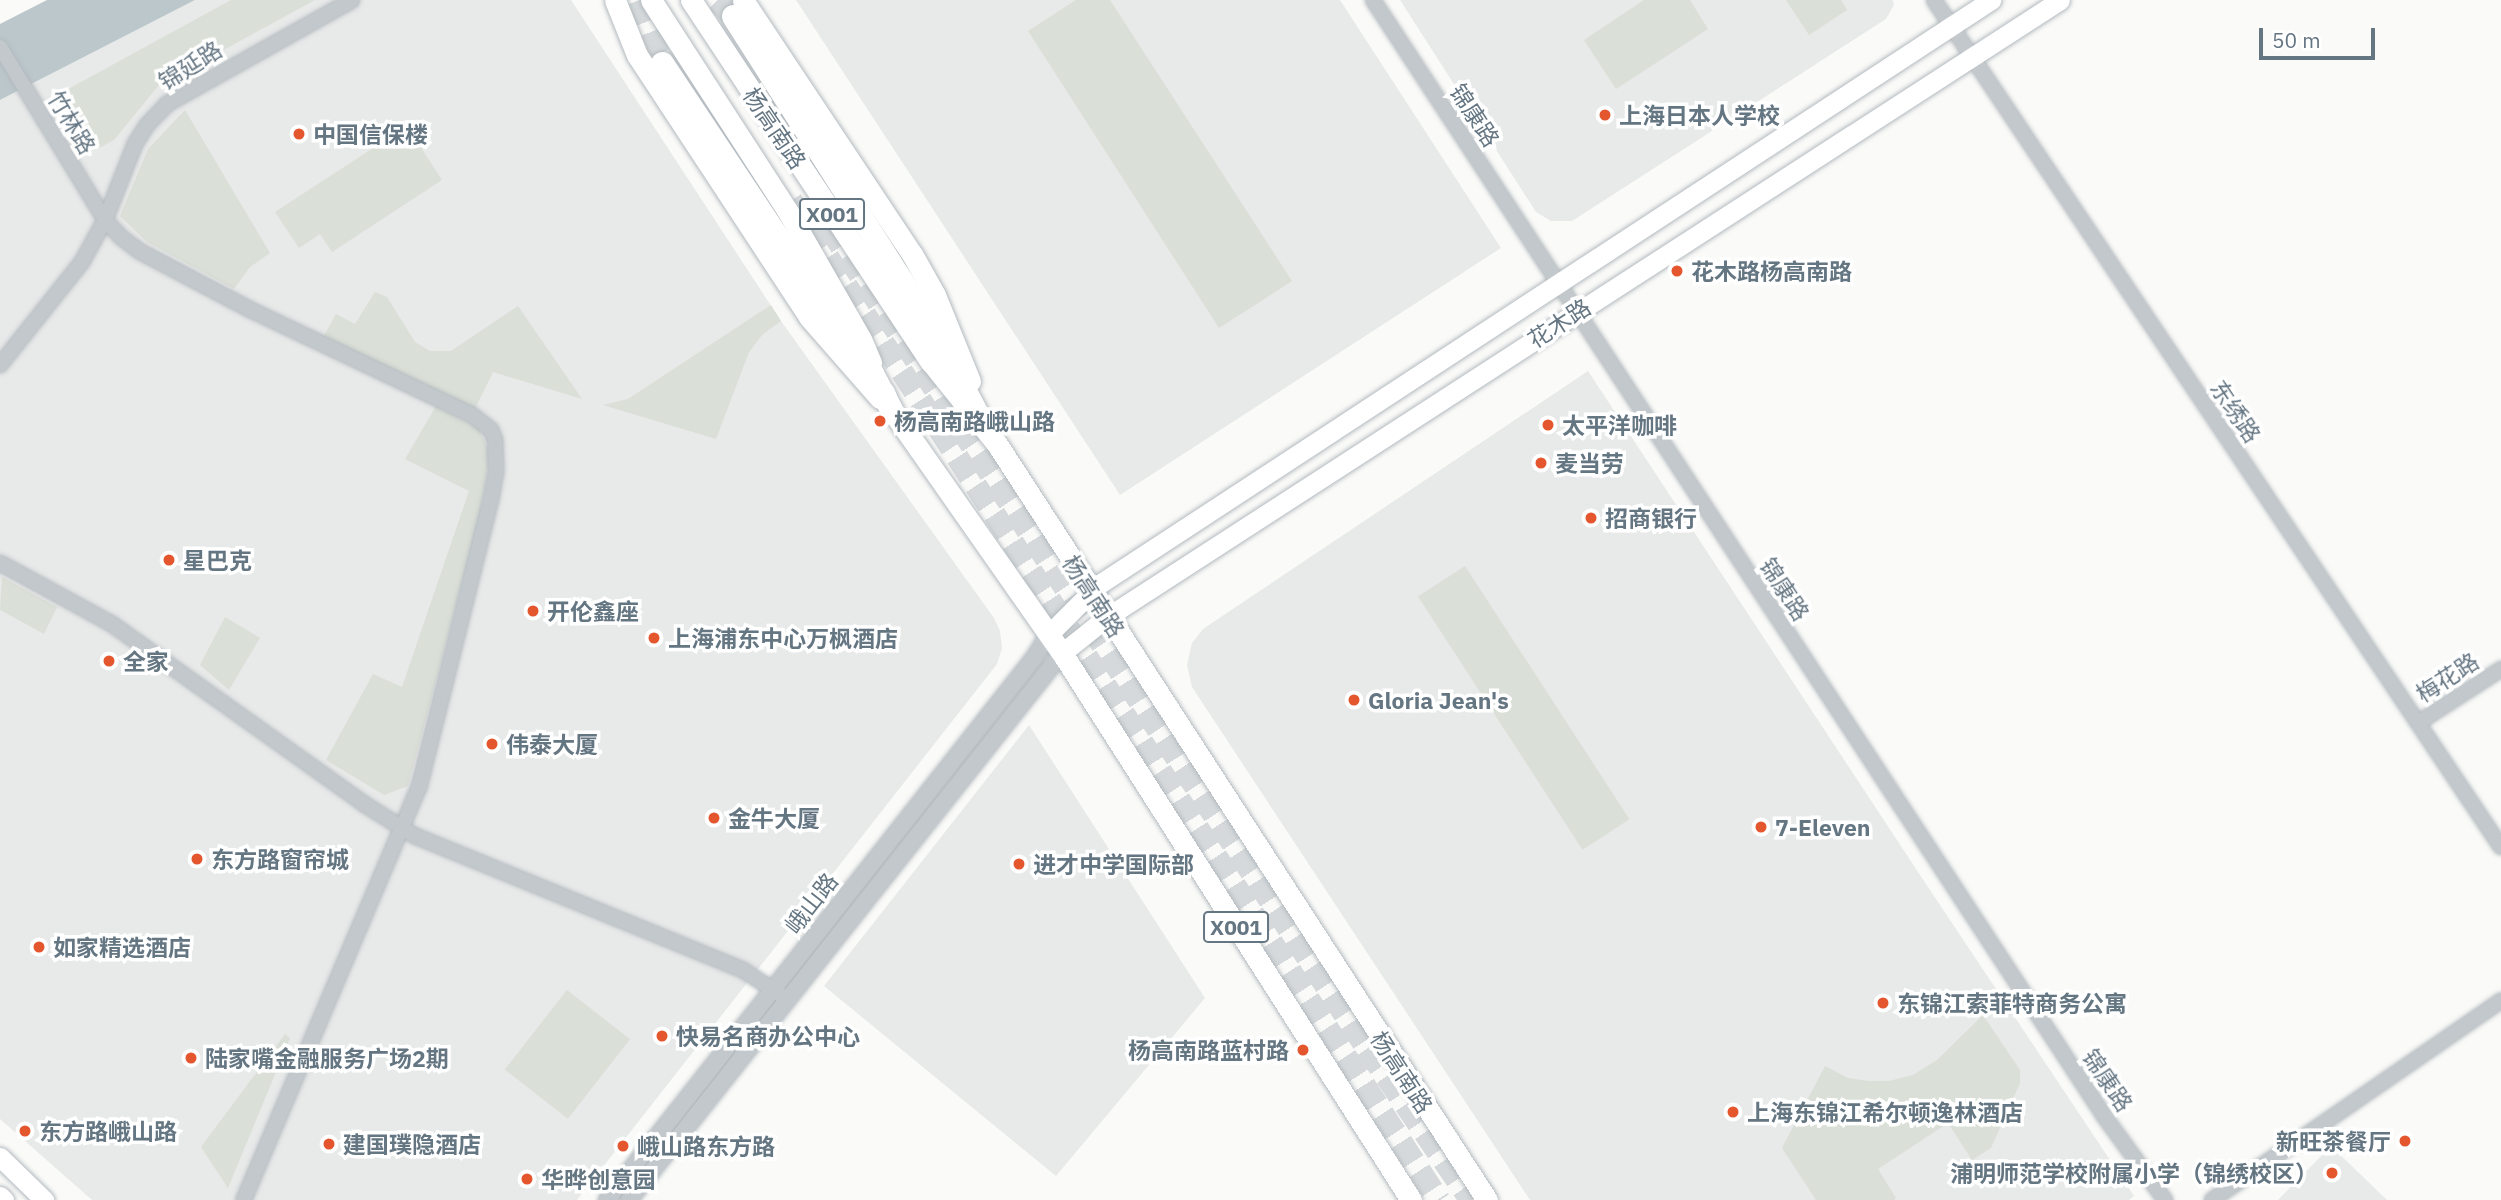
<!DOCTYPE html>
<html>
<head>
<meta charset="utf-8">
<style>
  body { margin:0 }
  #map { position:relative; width:2501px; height:1200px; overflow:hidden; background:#fafaf8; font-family:"IBM Plex Sans","Noto Sans SC",sans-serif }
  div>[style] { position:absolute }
  .built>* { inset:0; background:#e8e9e9 }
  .green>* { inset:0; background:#dadfd7; transform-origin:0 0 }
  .water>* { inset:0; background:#bbc7cb }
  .trunk-tunnel>* { height:23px; margin-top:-11.5px; transform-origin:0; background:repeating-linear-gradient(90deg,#d5d9db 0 23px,transparent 0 34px) }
  .roads { filter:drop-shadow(0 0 2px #b3babf) drop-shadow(0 0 2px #b3babf) }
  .minor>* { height:14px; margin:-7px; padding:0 7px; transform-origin:7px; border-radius:7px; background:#c3c8cc }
  .tertiary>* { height:16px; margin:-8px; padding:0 8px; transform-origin:8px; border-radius:8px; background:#c3c8cc }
  .secondary>* { height:19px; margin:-9.5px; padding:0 9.5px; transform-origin:9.5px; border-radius:9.5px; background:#fff }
  .primary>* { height:21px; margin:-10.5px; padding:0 10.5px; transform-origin:10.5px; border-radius:10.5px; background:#fff }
  .trunk>* { height:23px; margin:-11.5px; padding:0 11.5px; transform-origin:11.5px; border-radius:11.5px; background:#fff }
  .dots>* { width:19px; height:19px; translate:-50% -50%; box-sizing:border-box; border:4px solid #fff; border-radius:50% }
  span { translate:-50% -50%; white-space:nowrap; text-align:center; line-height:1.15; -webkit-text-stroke:7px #fff; paint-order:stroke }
  .shield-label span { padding:2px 5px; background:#fff; border:2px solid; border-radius:5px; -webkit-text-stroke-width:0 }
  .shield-label { font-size:21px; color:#657683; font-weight:700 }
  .street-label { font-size:23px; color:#657683 }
  .poi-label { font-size:23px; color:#657683; font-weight:700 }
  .left { translate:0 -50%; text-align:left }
  .right { translate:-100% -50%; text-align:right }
  .scale { position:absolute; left:2259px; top:28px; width:116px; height:32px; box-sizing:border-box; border:4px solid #657683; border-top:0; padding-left:9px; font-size:21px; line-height:24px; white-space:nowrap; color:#657683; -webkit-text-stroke:5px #fff; paint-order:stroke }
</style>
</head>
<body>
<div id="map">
  <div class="built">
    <i style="clip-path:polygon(195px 0,571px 0,781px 321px,994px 618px,1000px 631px,1002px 648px,997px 664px,577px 1200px,92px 1200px,0 1119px,0 100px)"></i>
    <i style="clip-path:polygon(796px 0,1340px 0,1501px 248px,1120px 495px)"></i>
    <i style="clip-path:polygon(1400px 0,1893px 0,1894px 5px,1886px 19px,1572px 221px,1551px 221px,1536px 212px)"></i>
    <i style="clip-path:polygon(1588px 371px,1922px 878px,2134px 1196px,2129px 1200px,1530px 1200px,1192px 687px,1187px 665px,1192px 643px,1203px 629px)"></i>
    <i style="clip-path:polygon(1029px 725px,1205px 998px,1056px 1176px,824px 986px)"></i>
    <i style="clip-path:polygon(2331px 1146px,2387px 1200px,2278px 1200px)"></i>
  </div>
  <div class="green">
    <i style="clip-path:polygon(231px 0,315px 0,159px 85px,114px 140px,99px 148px,61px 93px)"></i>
    <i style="clip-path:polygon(1076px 0,1110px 0,1292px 281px,1219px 328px,1028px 31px)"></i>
    <i style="clip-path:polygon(1644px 0,1690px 0,1708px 29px,1616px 89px,1584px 40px)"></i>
    <i style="clip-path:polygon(1786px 0,1841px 0,1847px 10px,1809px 35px)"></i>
    <i style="clip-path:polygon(185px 110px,270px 253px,250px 267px,234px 289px,147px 242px,120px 216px,148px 149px)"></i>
    <i style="clip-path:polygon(407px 126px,442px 180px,332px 252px,320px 234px,299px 248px,275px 212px)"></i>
    <i style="clip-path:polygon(375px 292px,387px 297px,415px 342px,430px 351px,451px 351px,518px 306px,582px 399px,493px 372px,472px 415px,320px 343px,336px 314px,355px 324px)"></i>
    <i style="clip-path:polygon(771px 305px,781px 321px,763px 334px,749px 352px,716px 439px,603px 405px,628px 399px)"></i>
    <i style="clip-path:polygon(436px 406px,479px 428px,490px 454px,479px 520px,408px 786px,384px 795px,326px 760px,373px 674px,402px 687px,469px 491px,405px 459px)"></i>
    <i style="left:1465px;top:566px;width:302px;height:56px;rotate:57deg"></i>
    <i style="clip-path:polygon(2px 577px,57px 607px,44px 634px,0 610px)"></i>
    <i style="clip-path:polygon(225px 617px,260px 638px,229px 690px,200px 665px)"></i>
    <i style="left:567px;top:990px;width:80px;height:101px;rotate:38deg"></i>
    <i style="clip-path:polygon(1983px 1015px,2020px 1070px,2020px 1083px,1991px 1148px,1972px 1160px,1948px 1123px,1878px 1169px,1896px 1198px,1894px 1200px,1816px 1200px,1782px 1148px,1825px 1066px,1848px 1078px,1868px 1081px,1889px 1081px,1913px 1075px,1937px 1060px)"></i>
    <i style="clip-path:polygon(285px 1034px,290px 1038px,228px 1188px,201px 1147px)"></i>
  </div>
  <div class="water">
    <i style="clip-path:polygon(47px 0,195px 0,0 100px,0 24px)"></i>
  </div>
  <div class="trunk-tunnel">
    <i style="left:638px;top:0;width:67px;rotate:69.1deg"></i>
    <i style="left:717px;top:0;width:23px;rotate:45deg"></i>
    <i style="left:810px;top:198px;width:1016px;rotate:56.76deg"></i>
    <i style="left:1367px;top:1048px;width:184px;rotate:55.6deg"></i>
    <i style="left:791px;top:200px;width:1192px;rotate:57.06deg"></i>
  </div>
  <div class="roads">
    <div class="minor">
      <i style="left:1373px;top:0;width:1334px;rotate:56.77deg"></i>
      <i style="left:2104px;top:1116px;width:104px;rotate:54deg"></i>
      <i style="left:1934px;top:0;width:1019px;rotate:56.2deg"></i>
      <i style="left:0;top:47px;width:202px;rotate:58.7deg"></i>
      <i style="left:105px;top:220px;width:25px;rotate:47deg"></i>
      <i style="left:122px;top:238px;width:21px;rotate:37deg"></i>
      <i style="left:139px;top:251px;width:127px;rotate:27.8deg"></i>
      <i style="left:251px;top:310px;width:245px;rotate:25.4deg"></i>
      <i style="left:472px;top:415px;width:24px;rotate:38deg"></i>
      <i style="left:491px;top:430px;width:11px;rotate:68deg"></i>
      <i style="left:495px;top:440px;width:31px;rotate:88deg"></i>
      <i style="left:496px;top:471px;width:28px;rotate:100deg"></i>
      <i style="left:491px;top:499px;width:297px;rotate:104deg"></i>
      <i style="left:419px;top:787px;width:449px;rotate:113deg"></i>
      <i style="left:0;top:365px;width:132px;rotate:-51.5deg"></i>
      <i style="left:82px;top:262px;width:48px;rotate:-61.3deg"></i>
      <i style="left:105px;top:220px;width:82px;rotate:-68.5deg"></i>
      <i style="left:135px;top:144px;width:22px;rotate:-58deg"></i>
      <i style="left:147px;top:125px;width:29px;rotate:-46deg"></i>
      <i style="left:167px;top:104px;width:212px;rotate:-29.3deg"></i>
      <i style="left:0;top:563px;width:128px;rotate:28.6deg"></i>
      <i style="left:112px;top:624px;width:310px;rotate:35.5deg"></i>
      <i style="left:364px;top:804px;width:60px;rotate:32.1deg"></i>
      <i style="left:415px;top:836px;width:354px;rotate:22.2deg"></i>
      <i style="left:743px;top:970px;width:53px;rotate:33.4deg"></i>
      <i style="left:2418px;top:723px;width:99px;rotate:-33deg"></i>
      <i style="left:2212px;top:1200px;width:351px;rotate:-34.6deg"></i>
    </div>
    <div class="tertiary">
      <i style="left:607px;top:1200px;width:690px;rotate:-51.77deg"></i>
      <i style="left:1034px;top:658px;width:28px;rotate:-58deg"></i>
      <i style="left:629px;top:1200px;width:698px;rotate:-51.64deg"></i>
    </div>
    <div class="secondary">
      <i style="left:1049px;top:634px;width:69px;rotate:-45deg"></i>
      <i style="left:1098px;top:585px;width:1068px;rotate:-33.23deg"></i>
      <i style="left:1062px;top:653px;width:58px;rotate:-38.7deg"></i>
      <i style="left:1107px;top:617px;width:1135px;rotate:-32.92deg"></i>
      <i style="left:0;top:1157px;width:62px;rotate:44.3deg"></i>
      <i style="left:0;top:1196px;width:6px;rotate:45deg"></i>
    </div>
    <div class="primary">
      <i style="left:615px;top:0;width:59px;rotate:68.2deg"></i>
      <i style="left:637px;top:55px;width:313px;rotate:56.7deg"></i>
      <i style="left:809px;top:317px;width:108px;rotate:48.8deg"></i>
      <i style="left:651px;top:0;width:250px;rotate:57.1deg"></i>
      <i style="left:787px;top:210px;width:149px;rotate:60.2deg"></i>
      <i style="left:861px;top:339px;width:26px;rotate:67deg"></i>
      <i style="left:691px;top:0;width:434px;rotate:56.5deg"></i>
      <i style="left:931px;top:362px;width:105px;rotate:51.2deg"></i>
      <i style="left:997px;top:444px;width:901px;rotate:57.05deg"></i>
      <i style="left:743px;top:0;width:305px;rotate:56.4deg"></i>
      <i style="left:912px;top:254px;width:47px;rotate:60.7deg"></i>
      <i style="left:935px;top:295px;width:93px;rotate:67.9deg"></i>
      <i style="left:884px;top:392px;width:18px;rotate:68deg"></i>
      <i style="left:891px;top:409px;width:298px;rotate:55deg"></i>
      <i style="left:1062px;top:653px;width:649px;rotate:57.46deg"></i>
    </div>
    <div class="trunk">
      <i style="left:733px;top:16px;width:372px;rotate:57.5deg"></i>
      <i style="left:933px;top:330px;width:105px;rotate:62.2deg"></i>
      <i style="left:662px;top:63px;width:291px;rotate:56.4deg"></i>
      <i style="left:823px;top:305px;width:84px;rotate:54.2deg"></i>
      <i style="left:872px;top:373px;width:41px;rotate:62.2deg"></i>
    </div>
  </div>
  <div class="dots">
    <i style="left:1605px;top:115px;background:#e4572e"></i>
    <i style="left:299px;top:134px;background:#e4572e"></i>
    <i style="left:1677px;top:271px;background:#e4572e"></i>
    <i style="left:880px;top:421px;background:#e4572e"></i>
    <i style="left:1548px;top:425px;background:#e4572e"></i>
    <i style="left:1541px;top:463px;background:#e4572e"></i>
    <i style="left:1591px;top:518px;background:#e4572e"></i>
    <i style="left:169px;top:560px;background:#e4572e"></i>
    <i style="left:533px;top:611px;background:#e4572e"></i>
    <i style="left:654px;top:638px;background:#e4572e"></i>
    <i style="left:109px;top:661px;background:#e4572e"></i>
    <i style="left:1354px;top:700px;background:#e4572e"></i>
    <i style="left:492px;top:744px;background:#e4572e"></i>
    <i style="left:714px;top:818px;background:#e4572e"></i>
    <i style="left:1761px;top:827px;background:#e4572e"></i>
    <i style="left:197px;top:859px;background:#e4572e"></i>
    <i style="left:1019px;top:864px;background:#e4572e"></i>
    <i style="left:39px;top:947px;background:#e4572e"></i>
    <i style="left:1883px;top:1003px;background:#e4572e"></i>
    <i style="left:662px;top:1036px;background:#e4572e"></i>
    <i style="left:1303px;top:1050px;background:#e4572e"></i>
    <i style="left:191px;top:1058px;background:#e4572e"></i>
    <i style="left:1733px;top:1112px;background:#e4572e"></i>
    <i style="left:25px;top:1131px;background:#e4572e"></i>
    <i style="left:2405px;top:1141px;background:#e4572e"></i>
    <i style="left:329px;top:1144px;background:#e4572e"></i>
    <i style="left:623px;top:1146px;background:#e4572e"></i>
    <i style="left:2332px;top:1173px;background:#e4572e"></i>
    <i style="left:527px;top:1179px;background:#e4572e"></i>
  </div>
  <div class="shield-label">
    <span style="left:832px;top:214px">X001</span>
    <span style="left:1236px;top:927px">X001</span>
  </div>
  <div class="street-label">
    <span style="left:190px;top:65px;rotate:-32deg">锦延路</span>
    <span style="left:1475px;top:115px;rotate:57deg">锦康路</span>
    <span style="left:72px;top:122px;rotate:59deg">竹林路</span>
    <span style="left:775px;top:128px;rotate:56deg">杨高南路</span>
    <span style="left:1559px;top:323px;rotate:-33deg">花木路</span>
    <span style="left:2236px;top:411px;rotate:56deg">东绣路</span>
    <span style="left:1785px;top:589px;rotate:57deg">锦康路</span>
    <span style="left:1094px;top:596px;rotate:57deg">杨高南路</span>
    <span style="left:2447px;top:677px;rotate:-33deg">梅花路</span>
    <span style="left:811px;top:903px;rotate:-52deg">峨山路</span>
    <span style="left:1402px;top:1072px;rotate:57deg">杨高南路</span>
    <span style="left:2108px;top:1080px;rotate:56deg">锦康路</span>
  </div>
  <div class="poi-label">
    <span class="left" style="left:1619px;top:115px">上海日本人学校</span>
    <span class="left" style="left:313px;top:134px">中国信保楼</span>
    <span class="left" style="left:1691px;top:271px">花木路杨高南路</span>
    <span class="left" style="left:894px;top:421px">杨高南路峨山路</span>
    <span class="left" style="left:1562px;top:425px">太平洋咖啡</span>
    <span class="left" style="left:1555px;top:463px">麦当劳</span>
    <span class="left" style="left:1605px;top:518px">招商银行</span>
    <span class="left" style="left:183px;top:560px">星巴克</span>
    <span class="left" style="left:547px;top:611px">开伦鑫座</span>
    <span class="left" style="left:668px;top:638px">上海浦东中心万枫酒店</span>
    <span class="left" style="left:123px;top:661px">全家</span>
    <span class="left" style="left:1368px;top:700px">Gloria Jean's</span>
    <span class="left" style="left:506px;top:744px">伟泰大厦</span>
    <span class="left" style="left:728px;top:818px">金牛大厦</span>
    <span class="left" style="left:1775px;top:827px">7-Eleven</span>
    <span class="left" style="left:211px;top:859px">东方路窗帘城</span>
    <span class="left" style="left:1033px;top:864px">进才中学国际部</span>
    <span class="left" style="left:53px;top:947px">如家精选酒店</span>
    <span class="left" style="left:1897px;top:1003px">东锦江索菲特商务公寓</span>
    <span class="left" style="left:676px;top:1036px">快易名商办公中心</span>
    <span class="right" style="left:1289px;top:1050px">杨高南路蓝村路</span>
    <span class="left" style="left:205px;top:1058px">陆家嘴金融服务广场2期</span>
    <span class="left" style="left:1747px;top:1112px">上海东锦江希尔顿逸林酒店</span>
    <span class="left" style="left:39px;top:1131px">东方路峨山路</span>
    <span class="right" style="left:2391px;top:1141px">新旺茶餐厅</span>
    <span class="left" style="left:343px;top:1144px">建国璞隐酒店</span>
    <span class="left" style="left:637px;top:1146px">峨山路东方路</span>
    <span class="right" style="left:2318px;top:1173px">浦明师范学校附属小学（锦绣校区）</span>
    <span class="left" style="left:541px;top:1179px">华晔创意园</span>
  </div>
  <div class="scale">50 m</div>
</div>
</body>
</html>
